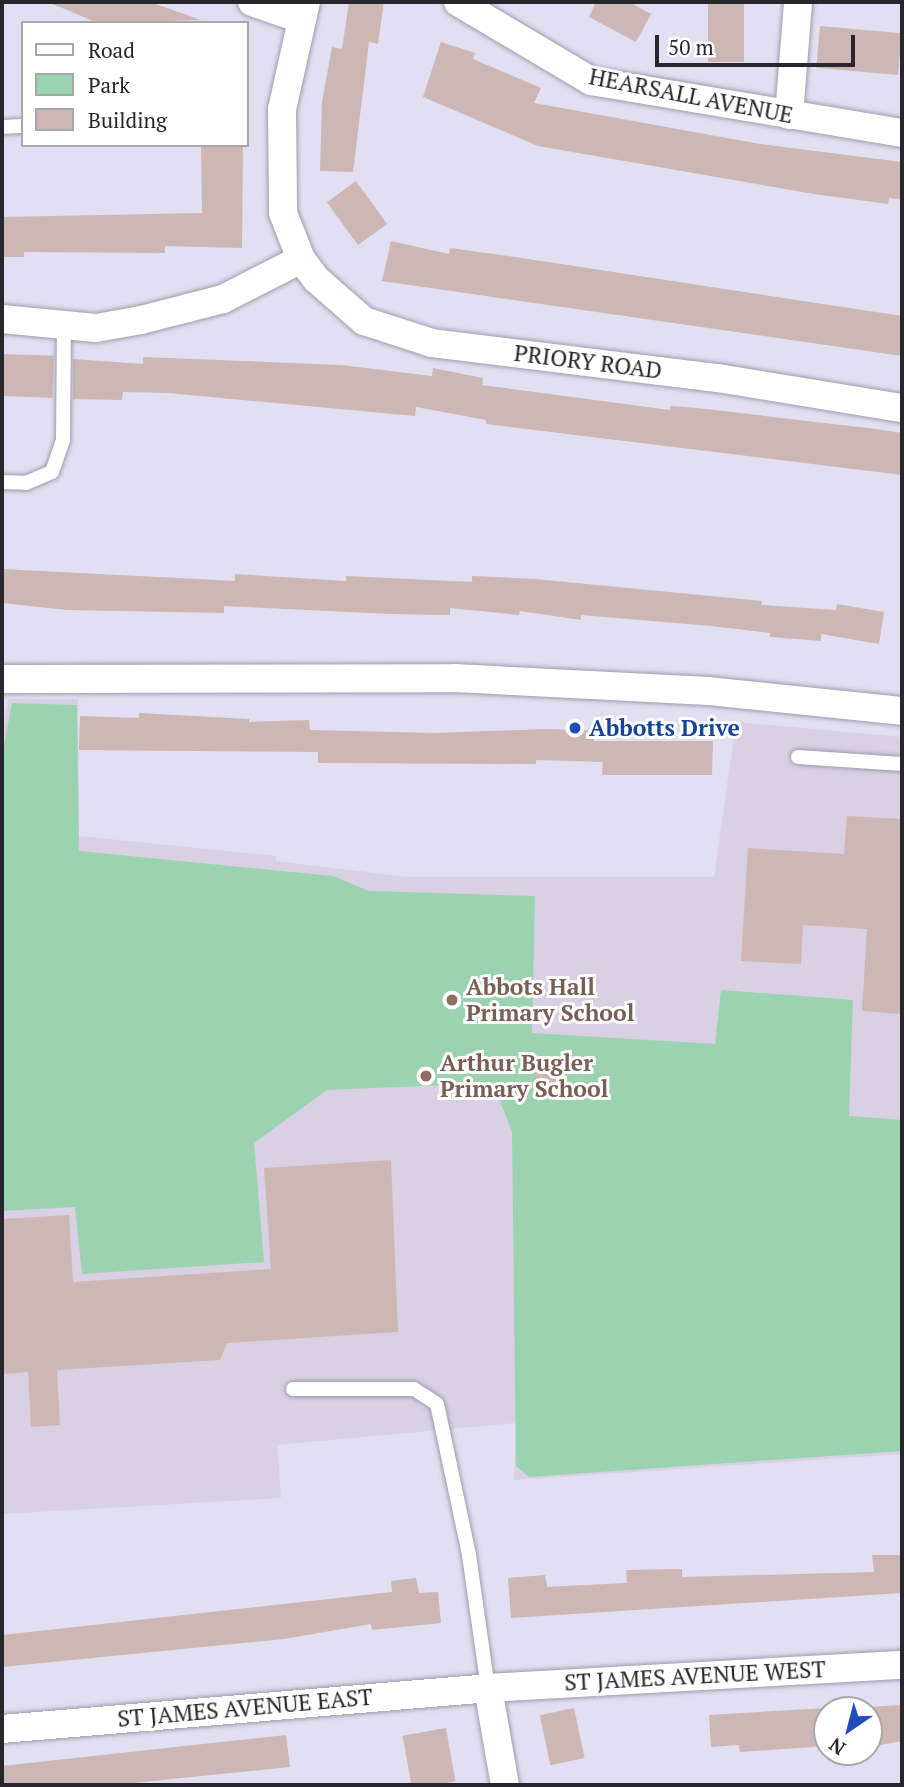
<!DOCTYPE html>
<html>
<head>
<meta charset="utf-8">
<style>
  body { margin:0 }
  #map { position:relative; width:904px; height:1787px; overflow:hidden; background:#e1dff1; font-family:"PT Serif",serif }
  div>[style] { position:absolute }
  .education>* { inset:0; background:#d9d0e4 }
  .green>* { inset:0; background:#9bd3b0 }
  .building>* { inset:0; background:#ccb7b4; transform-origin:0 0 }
  .roads { filter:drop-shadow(0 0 2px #9e9cad) drop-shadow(0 0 2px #9e9cad) }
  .lane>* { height:14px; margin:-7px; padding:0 7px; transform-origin:7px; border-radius:7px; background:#fff }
  .street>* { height:28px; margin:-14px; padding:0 14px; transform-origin:14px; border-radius:14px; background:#fff }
  .dots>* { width:19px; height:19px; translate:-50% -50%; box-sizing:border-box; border:4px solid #fff; border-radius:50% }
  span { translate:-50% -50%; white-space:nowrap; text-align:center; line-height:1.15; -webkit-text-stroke:6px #fff; paint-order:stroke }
  .street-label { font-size:23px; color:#26262c }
  .transit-label { font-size:23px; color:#164399; font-weight:700 }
  .left { translate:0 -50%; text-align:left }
  .education-label { font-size:23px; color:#785e54; font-weight:700 }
  .frame { position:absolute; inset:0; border:4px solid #26262c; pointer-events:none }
  .legend { position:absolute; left:21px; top:21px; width:228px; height:126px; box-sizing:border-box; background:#fff; border:2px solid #a8a8ab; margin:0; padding:9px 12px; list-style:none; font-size:21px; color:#26262c }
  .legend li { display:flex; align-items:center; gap:14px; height:35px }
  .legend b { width:35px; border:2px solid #a8a8ab }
  .north { position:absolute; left:813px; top:1696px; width:70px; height:70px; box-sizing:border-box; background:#fff; border:2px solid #a8a8ab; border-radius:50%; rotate:215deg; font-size:19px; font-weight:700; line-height:28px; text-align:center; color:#26262c }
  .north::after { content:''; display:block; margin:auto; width:24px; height:32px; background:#204dbb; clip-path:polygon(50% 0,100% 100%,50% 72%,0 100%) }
  .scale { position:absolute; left:655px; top:35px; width:200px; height:32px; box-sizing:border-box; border:4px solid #26262c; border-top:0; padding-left:9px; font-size:21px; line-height:24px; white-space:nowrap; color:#26262c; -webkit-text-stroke:5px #fff; paint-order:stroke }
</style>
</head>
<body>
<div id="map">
  <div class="education">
    <i style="clip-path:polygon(8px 699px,78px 699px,79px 836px,276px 856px,276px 861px,408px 877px,714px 877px,736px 722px,902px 737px,902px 1454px,514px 1480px,516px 1423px,277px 1445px,281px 1498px,2px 1514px,2px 737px)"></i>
  </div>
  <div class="green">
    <i style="clip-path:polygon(12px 703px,77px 705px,79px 851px,333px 876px,369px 891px,535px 896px,532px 1033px,715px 1044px,721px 990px,853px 1000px,849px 1116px,902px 1120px,902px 1451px,529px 1477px,516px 1466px,512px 1132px,493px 1083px,327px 1090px,254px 1143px,264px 1262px,82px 1274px,75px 1207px,2px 1211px,2px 755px)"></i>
  </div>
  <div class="building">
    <i style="clip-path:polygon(48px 2px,150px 2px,201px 20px,98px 23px)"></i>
    <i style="clip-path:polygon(349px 2px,384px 2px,378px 44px,369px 42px,353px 172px,320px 171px,322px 102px,332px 47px,342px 49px)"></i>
    <i style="clip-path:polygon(596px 2px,629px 2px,651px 14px,636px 42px,589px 17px)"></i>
    <i style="left:708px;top:2px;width:36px;height:60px"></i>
    <i style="left:820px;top:26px;width:82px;height:42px;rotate:5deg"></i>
    <i style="clip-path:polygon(441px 42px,475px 53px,473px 59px,541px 88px,534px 103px,760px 144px,902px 162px,902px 200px,889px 198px,888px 204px,814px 194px,538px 146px,423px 97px)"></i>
    <i style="clip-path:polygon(201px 145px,243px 145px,242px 248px,165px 246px,165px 253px,24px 252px,24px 257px,2px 257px,2px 217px,202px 213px)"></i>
    <i style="left:356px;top:181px;width:53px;height:36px;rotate:54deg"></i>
    <i style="clip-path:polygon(391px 241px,449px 254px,450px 248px,515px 257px,902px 316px,902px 356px,382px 281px)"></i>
    <i style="left:2px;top:354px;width:52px;height:42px;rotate:2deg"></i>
    <i style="clip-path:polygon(143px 357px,341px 365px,432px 376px,433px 368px,483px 378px,482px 385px,670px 410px,671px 406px,697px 408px,876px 429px,902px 433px,902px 475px,486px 424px,486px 420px,416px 407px,415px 416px,168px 393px,123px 392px,122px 400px,73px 399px,73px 359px,143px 364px)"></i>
    <i style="clip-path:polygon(2px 569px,235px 581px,235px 574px,346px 581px,346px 576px,472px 582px,472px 576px,535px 579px,762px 601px,761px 605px,836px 610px,837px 604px,884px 612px,879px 644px,821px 634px,821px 641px,770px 637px,770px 633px,711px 626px,581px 615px,581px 620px,520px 611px,519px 615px,450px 608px,450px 615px,392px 614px,224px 606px,224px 613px,67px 610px,2px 603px)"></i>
    <i style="clip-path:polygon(139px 713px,249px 719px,249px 722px,309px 720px,310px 730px,435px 733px,547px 729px,594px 731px,594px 741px,713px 741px,712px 775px,602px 775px,603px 762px,536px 760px,536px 764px,318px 763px,318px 752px,79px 750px,80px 716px,139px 718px)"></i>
    <i style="clip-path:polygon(847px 816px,902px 819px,902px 1014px,862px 1011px,867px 929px,803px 925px,801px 964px,741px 961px,748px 848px,844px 854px)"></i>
    <i style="left:535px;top:1070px;width:24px;height:20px;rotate:2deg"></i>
    <i style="clip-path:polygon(391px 1160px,398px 1332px,227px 1343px,220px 1360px,57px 1370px,60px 1425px,31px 1427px,28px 1372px,2px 1374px,2px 1219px,69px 1215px,73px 1282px,271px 1269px,264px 1168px)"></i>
    <i style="clip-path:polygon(872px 1555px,902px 1555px,902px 1593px,511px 1618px,508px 1578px,545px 1575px,547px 1587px,627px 1583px,626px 1570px,682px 1569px,682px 1577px,874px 1572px)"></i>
    <i style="clip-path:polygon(416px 1578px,419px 1593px,438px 1592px,441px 1623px,372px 1630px,371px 1624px,284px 1639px,2px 1667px,2px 1635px,392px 1592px,391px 1581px)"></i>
    <i style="clip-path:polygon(902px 1705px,902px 1741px,869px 1747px,869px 1707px)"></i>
    <i style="left:574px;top:1708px;width:51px;height:35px;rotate:78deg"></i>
    <i style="clip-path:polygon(827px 1708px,827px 1746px,740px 1752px,739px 1745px,711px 1747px,709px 1715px)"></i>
    <i style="left:446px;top:1728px;width:54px;height:44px;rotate:80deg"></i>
    <i style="clip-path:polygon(286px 1735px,290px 1767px,113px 1785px,2px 1785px,2px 1766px)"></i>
  </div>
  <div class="roads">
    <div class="lane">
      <i style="left:2px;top:127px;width:21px;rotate:-3deg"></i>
      <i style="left:2px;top:482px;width:24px;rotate:2deg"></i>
      <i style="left:26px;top:483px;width:28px;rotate:-23deg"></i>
      <i style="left:52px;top:472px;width:34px;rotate:-71deg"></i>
      <i style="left:63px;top:440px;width:113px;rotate:-89.5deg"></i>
      <i style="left:798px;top:757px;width:104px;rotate:3.9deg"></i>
      <i style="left:293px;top:1389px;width:121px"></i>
      <i style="left:414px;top:1389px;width:27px;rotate:33deg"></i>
      <i style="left:437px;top:1404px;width:154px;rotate:78deg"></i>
      <i style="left:469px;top:1555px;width:134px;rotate:81.9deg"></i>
    </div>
    <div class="street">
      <i style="left:252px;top:2px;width:52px;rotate:19.1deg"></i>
      <i style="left:306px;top:2px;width:110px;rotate:102.6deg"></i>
      <i style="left:282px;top:109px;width:104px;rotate:89.4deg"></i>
      <i style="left:283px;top:213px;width:49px;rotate:68.6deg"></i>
      <i style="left:301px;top:259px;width:25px;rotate:53deg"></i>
      <i style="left:316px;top:279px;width:64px;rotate:41.2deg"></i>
      <i style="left:364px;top:321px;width:71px;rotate:17.9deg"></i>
      <i style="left:432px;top:343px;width:288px;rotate:7deg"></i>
      <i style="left:718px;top:378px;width:186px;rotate:9.3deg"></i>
      <i style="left:458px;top:2px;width:155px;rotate:30.7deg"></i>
      <i style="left:591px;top:81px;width:315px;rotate:9.5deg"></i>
      <i style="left:789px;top:115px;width:113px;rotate:-85.4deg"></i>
      <i style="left:2px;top:319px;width:94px;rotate:5.5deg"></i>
      <i style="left:96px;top:328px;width:46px;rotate:-10.1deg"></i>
      <i style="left:141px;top:320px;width:85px;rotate:-14.4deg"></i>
      <i style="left:223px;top:299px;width:88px;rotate:-27.1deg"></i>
      <i style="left:2px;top:679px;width:452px;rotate:-0.1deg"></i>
      <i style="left:454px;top:678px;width:255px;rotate:2.9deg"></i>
      <i style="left:709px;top:691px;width:194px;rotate:5.9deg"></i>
      <i style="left:488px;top:1688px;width:98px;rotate:80.1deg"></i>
      <i style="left:2px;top:1729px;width:488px;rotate:-4.8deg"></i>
      <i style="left:488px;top:1688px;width:415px;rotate:-3.2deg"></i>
    </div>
  </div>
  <div class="dots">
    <i style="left:575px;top:728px;background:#1a4fb4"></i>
    <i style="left:452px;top:1000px;background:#8d6e63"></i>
    <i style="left:426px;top:1076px;background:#8d6e63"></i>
  </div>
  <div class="street-label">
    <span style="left:691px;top:96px;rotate:11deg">HEARSALL AVENUE</span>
    <span style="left:588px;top:362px;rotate:7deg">PRIORY ROAD</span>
    <span style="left:695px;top:1676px;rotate:-3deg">ST JAMES AVENUE WEST</span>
    <span style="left:245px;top:1708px;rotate:-5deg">ST JAMES AVENUE EAST</span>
  </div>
  <div class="transit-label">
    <span class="left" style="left:589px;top:728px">Abbotts Drive</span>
  </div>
  <div class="education-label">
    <span class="left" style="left:466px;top:1000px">Abbots Hall<br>Primary School</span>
    <span class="left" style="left:440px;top:1076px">Arthur Bugler<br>Primary School</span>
  </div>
  <div class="frame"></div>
  <ul class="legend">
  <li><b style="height:9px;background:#fff"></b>Road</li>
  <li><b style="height:19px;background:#9bd3b0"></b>Park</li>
  <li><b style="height:19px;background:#ccb7b4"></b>Building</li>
  </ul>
  <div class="north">N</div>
  <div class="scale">50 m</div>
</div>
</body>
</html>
